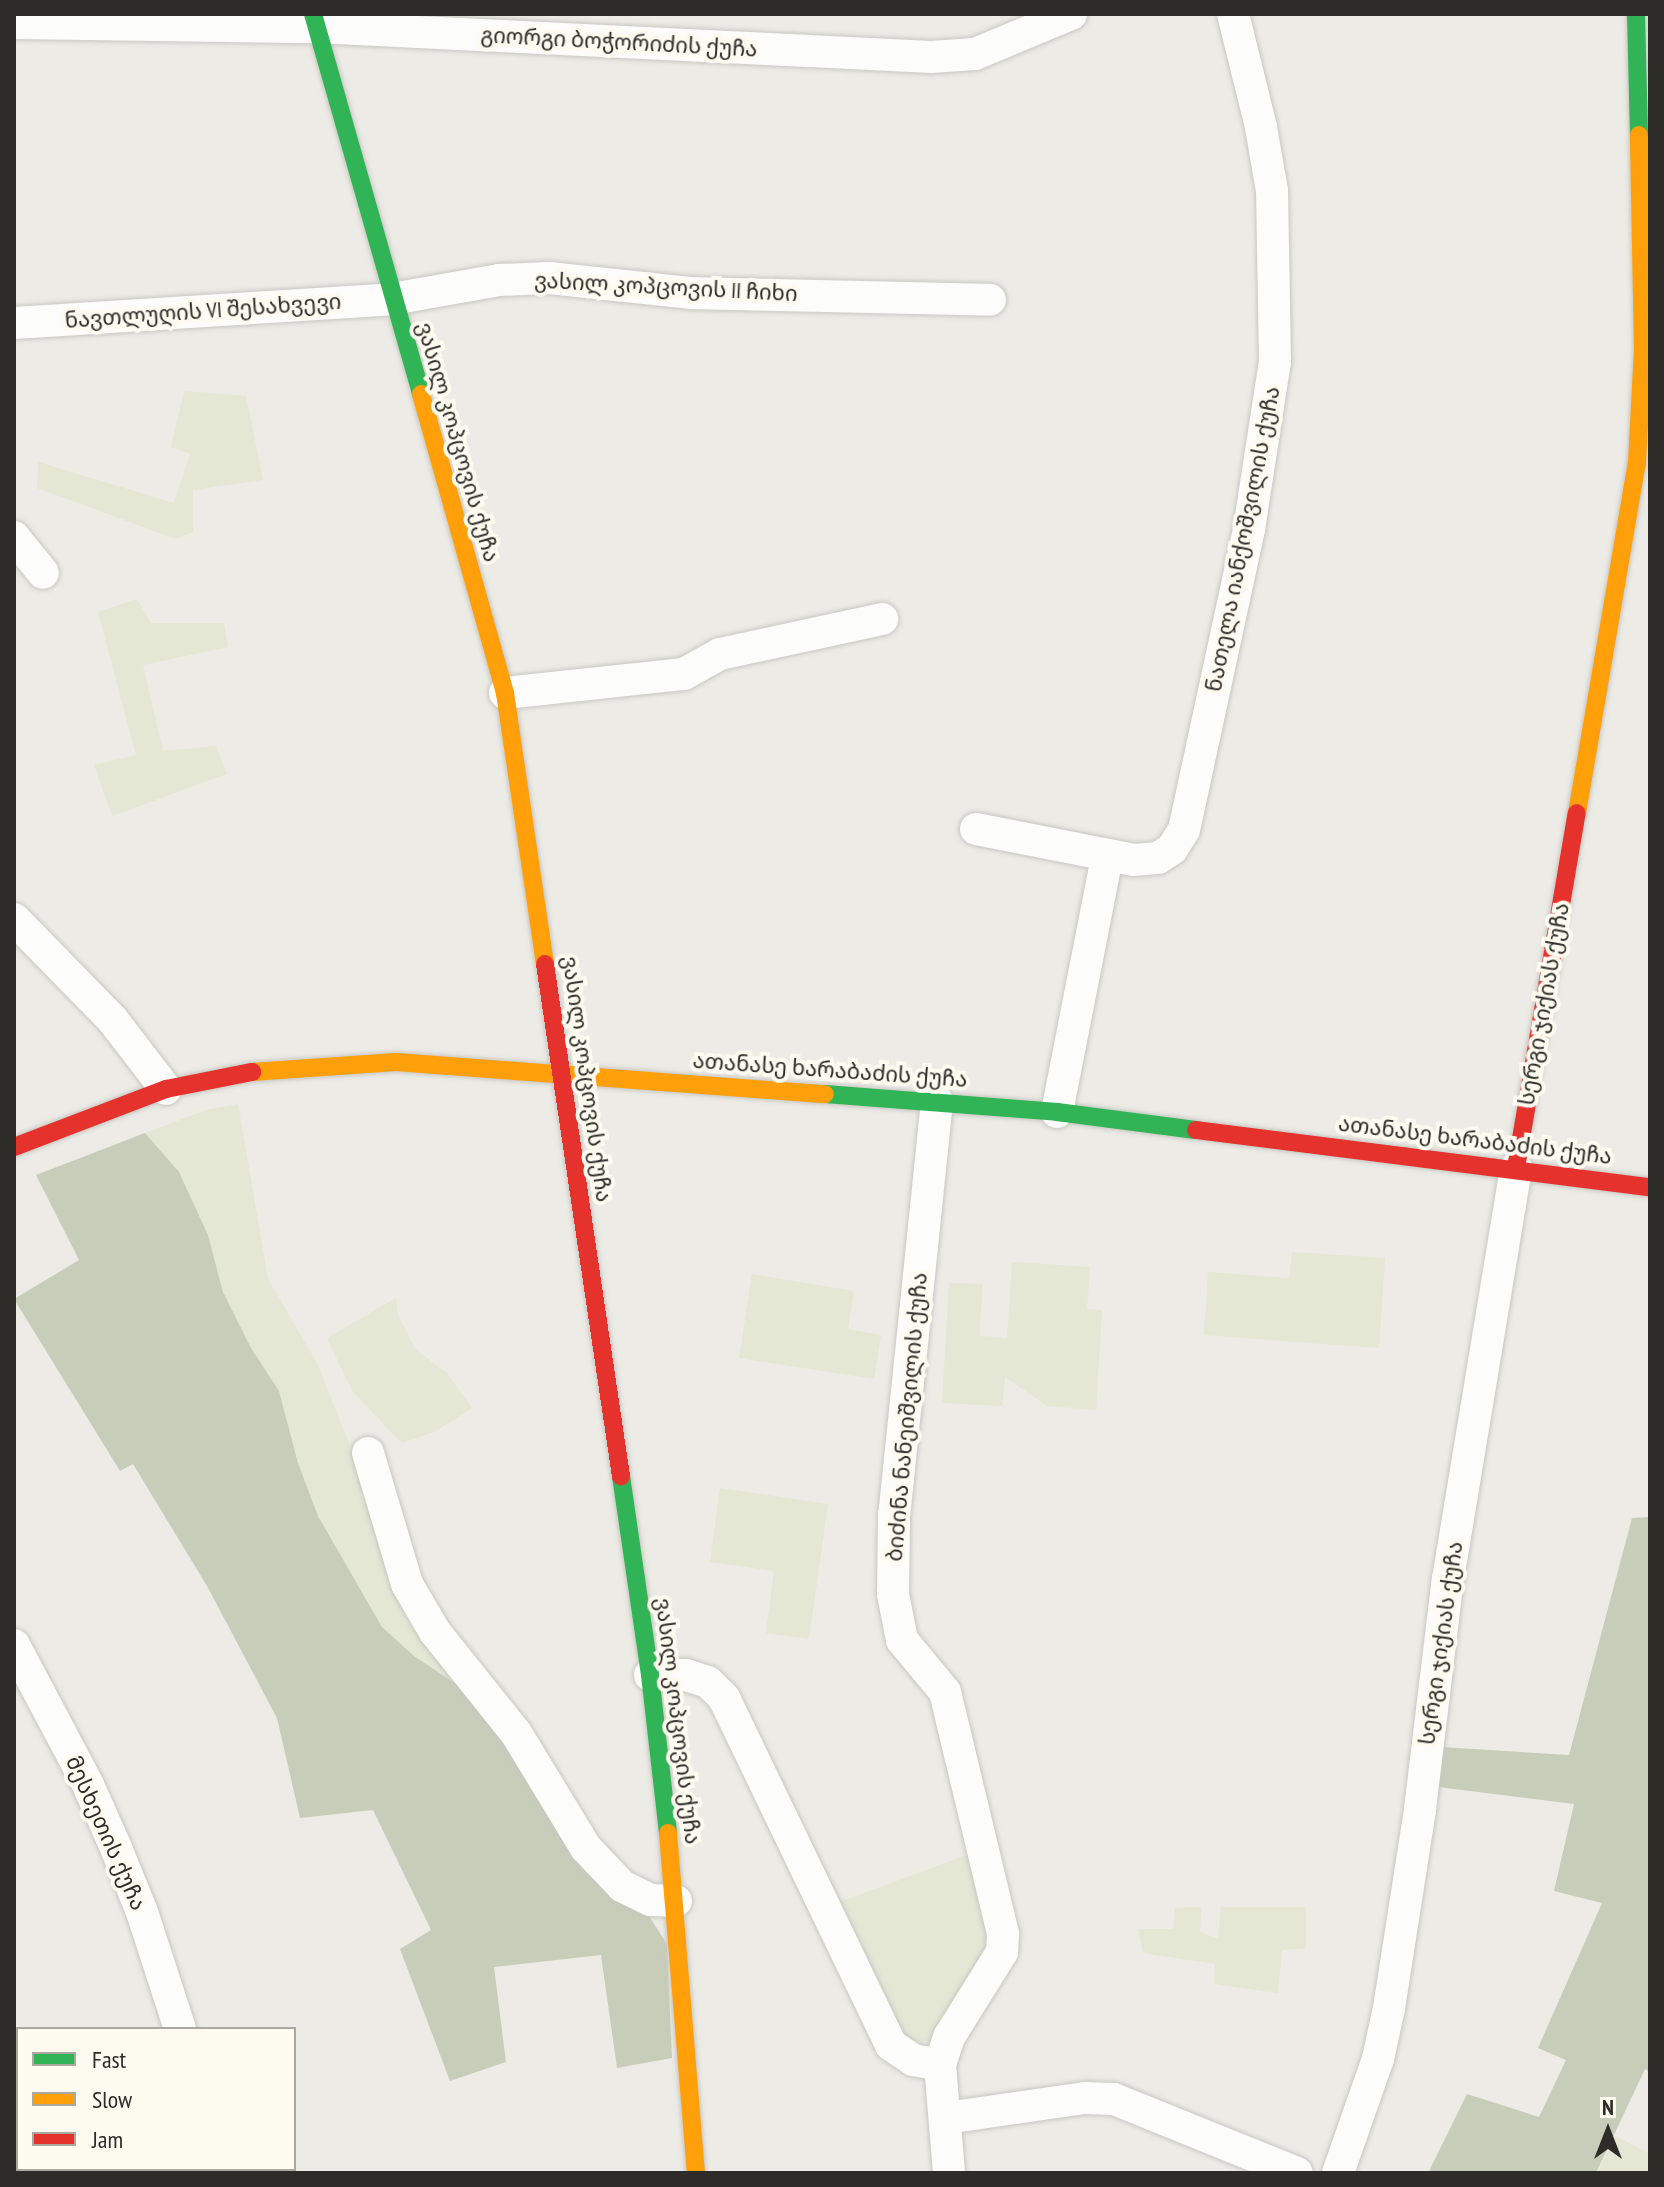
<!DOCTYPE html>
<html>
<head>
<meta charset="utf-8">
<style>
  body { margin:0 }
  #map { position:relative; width:1664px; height:2187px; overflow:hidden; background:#ecebe6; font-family:"PT Sans Narrow","Noto Sans Georgian",sans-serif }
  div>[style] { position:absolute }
  .green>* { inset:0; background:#e3e7d4 }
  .forest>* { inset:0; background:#c8cdb9 }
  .roads { filter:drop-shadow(0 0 2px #c8c7c2) drop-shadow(0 0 2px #c8c7c2) }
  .street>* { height:32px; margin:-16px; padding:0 16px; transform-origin:16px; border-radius:16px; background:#fcfcfb }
  .fast>* { height:18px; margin:-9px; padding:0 9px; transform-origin:9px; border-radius:9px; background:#30b455 }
  .slow>* { height:18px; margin:-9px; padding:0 9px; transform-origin:9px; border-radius:9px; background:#ff9f0a }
  .jam>* { height:18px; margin:-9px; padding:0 9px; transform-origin:9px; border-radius:9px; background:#e5322d }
  span { translate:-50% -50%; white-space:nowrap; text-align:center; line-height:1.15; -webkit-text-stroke:8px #fdfaef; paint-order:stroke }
  .street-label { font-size:22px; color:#2d2c28 }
  .frame { position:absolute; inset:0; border:16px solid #2d2c28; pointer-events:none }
  .legend { position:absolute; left:16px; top:2027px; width:280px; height:144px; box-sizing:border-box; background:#fdfaef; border:2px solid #aaa89f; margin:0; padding:10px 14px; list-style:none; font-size:24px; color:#2d2c28 }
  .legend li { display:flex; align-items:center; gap:16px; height:40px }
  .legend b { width:40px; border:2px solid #aaa89f }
  .north { position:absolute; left:1568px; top:2091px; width:80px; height:80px; -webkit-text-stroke:6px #fdfaef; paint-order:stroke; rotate:0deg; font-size:22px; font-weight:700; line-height:32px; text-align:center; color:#2d2c28 }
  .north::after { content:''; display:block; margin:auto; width:28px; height:36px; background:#2d2c28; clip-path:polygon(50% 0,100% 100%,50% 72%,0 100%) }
</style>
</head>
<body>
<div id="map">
  <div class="green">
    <i style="clip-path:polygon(184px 391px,246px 396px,263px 480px,193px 490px,193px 532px,176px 539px,37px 488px,38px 462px,174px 503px,190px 454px,171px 447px)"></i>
    <i style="clip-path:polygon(137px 599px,151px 623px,224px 623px,228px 647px,143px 665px,163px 751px,216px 746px,227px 774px,112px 816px,94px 765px,136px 755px,98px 612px)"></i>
    <i style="clip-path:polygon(238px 1104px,268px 1279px,317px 1363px,356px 1461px,406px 1620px,456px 1684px,414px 1656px,382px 1627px,318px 1516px,298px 1463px,279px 1391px,251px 1348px,223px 1292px,208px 1235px,179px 1172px,145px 1133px,206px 1110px)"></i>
    <i style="clip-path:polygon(1292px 1252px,1385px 1258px,1379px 1348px,1204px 1335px,1208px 1272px,1289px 1278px)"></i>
    <i style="clip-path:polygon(1012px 1262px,1090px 1267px,1087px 1309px,1102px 1310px,1096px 1410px,1047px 1406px,1005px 1377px,1002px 1406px,942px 1403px,949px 1283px,983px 1284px,979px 1336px,1007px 1338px)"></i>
    <i style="clip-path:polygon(752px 1274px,854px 1291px,848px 1329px,881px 1335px,874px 1379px,739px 1358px)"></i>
    <i style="clip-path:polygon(396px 1298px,398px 1315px,415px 1349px,447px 1373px,472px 1408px,434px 1432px,402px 1443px,352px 1391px,327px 1338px)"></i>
    <i style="clip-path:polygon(720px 1488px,828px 1504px,809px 1639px,766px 1633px,774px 1571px,710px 1562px)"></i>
    <i style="clip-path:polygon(977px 1851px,996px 1945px,937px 2042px,907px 2041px,832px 1905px)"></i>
    <i style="clip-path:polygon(1201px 1907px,1200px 1932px,1218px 1939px,1221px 1907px,1306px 1907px,1306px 1948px,1282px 1950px,1278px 1993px,1214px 1984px,1215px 1964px,1143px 1953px,1138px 1929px,1173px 1929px,1175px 1908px)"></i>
    <i style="clip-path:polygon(1616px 2136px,1650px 2154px,1650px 2173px,1597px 2173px)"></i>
  </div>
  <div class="forest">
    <i style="clip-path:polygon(145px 1133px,179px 1172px,208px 1235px,223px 1292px,251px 1348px,279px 1391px,298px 1463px,318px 1516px,382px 1627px,414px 1656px,456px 1684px,512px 1740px,619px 1898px,649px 1916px,667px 1944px,672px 2058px,617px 2068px,601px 1955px,494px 1967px,506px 2062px,450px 2081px,400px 1949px,431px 1930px,373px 1810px,300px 1818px,277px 1718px,207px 1586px,133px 1464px,120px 1471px,14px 1299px,79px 1260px,36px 1175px)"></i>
    <i style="clip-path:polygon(1650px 1517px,1650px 2072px,1645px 2069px,1596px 2173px,1428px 2173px,1467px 2094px,1539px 2117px,1566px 2060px,1538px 2048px,1602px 1903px,1554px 1891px,1574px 1804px,1438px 1787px,1442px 1747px,1569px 1755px,1632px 1518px)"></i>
  </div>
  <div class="roads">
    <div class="street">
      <i style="left:14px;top:23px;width:302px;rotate:0.8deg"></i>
      <i style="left:316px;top:27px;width:616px;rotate:2.79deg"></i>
      <i style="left:931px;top:57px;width:44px;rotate:-3.9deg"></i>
      <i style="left:975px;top:54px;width:104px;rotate:-22.6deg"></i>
      <i style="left:14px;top:323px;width:379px;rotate:-3.6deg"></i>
      <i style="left:392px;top:299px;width:109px;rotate:-10.1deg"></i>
      <i style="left:499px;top:280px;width:50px;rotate:-2.3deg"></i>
      <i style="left:549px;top:278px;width:144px;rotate:6deg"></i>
      <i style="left:692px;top:293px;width:298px;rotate:1.3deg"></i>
      <i style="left:14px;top:537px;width:46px;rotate:51.1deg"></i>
      <i style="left:505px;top:693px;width:180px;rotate:-6.1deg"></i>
      <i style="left:684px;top:674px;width:41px;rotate:-29.1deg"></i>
      <i style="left:720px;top:654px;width:166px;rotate:-12.2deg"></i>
      <i style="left:976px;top:829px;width:161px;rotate:11.1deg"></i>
      <i style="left:1134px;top:860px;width:24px;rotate:-5deg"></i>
      <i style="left:1158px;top:858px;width:17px;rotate:-33deg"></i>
      <i style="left:1172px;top:849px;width:22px;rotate:-58deg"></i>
      <i style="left:1184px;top:830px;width:308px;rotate:-77.8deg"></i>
      <i style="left:1249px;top:529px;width:169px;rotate:-81.2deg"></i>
      <i style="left:1275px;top:362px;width:171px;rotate:-91deg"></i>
      <i style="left:1272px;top:191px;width:65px;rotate:-99.8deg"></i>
      <i style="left:1261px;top:127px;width:116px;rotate:-103.9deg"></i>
      <i style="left:14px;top:919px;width:140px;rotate:45.6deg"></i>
      <i style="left:112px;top:1019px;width:88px;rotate:52.4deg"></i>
      <i style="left:937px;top:1101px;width:416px;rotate:95.9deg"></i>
      <i style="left:894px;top:1515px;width:79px;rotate:90.7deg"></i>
      <i style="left:893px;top:1594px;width:47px;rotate:78.9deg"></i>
      <i style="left:902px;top:1640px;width:67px;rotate:50.4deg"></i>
      <i style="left:945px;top:1692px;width:249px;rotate:76.5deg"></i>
      <i style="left:1003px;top:1934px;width:18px;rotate:93deg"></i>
      <i style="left:1002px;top:1952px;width:100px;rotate:121.9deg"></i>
      <i style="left:949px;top:2037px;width:29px;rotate:108deg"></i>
      <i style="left:940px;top:2065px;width:108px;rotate:85.2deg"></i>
      <i style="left:1057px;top:1112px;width:261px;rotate:-78.9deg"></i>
      <i style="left:368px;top:1453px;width:137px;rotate:73.4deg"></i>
      <i style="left:407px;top:1584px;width:56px;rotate:59.7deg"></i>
      <i style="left:435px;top:1632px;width:129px;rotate:51.3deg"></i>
      <i style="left:516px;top:1733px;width:135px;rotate:58.7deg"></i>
      <i style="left:586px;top:1848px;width:52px;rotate:46.5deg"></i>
      <i style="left:622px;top:1886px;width:32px;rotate:26deg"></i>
      <i style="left:651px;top:1900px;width:25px;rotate:2deg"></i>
      <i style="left:14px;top:1645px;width:158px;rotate:62.1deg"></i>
      <i style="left:88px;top:1785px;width:69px;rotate:66deg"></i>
      <i style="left:116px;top:1848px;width:69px;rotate:67.9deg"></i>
      <i style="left:142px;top:1912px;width:123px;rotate:72deg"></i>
      <i style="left:650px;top:1675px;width:36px"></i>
      <i style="left:686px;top:1675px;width:23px;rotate:18deg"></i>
      <i style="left:708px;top:1682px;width:23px;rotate:45deg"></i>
      <i style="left:724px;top:1698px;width:385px;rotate:64.3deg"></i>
      <i style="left:891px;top:2045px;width:27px;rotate:34deg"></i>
      <i style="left:913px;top:2060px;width:27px;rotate:10deg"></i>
      <i style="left:946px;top:2118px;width:140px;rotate:-8.2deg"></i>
      <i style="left:1085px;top:2098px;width:29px;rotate:2deg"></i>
      <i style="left:1114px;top:2099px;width:197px;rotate:22deg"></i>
      <i style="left:224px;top:2169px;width:4px;rotate:76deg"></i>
      <i style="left:1338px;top:2173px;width:121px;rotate:-70.7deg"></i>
      <i style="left:1378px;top:2059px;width:52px;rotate:-77.8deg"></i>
      <i style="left:1389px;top:2008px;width:201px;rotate:-81.1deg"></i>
      <i style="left:1420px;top:1809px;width:232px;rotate:-83.1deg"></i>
      <i style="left:1448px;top:1579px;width:417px;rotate:-80.6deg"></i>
    </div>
    <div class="fast">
      <i style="left:313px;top:14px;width:395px;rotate:74.1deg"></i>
      <i style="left:1636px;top:14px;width:121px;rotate:88.6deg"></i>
      <i style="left:825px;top:1094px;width:233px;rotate:4.4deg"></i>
      <i style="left:1057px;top:1112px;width:140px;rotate:7.4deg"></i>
      <i style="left:621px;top:1476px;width:201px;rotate:81.7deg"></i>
      <i style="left:650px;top:1675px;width:159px;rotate:83.5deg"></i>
    </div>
    <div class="slow">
      <i style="left:421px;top:394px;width:311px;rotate:74.3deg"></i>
      <i style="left:505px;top:693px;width:274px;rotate:81.6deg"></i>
      <i style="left:1577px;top:813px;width:355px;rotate:-80.3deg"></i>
      <i style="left:1637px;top:463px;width:113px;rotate:-87deg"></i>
      <i style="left:1643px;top:350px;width:215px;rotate:-91.1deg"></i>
      <i style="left:252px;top:1072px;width:144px;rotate:-4deg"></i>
      <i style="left:396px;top:1062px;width:430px;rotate:4.3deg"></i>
      <i style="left:668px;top:1833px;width:341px;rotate:85.3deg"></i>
    </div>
    <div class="jam">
      <i style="left:545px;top:964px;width:518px;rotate:81.56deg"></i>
      <i style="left:1196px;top:1130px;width:458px;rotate:7.2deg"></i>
      <i style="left:14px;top:1147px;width:163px;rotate:-20.9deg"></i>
      <i style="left:166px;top:1089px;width:88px;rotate:-11.2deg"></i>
      <i style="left:1516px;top:1168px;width:360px;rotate:-80.3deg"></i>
    </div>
  </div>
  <div class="street-label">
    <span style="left:619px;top:42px;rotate:3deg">გიორგი ბოჭორიძის ქუჩა</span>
    <span style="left:666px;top:287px;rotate:3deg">ვასილ კოპცოვის II ჩიხი</span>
    <span style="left:203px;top:311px;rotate:-4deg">ნავთლუღის VI შესახვევი</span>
    <span style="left:458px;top:442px;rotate:74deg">ვასილ კოპცოვის ქუჩა</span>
    <span style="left:1243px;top:539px;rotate:-79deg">ნათელა იანქოშვილის ქუჩა</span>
    <span style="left:1544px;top:1004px;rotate:-80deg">სერგი ჯიქიას ქუჩა</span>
    <span style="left:830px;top:1070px;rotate:4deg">ათანასე ხარაბაძის ქუჩა</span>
    <span style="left:587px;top:1079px;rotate:82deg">ვასილ კოპცოვის ქუჩა</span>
    <span style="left:1475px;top:1140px;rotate:7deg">ათანასე ხარაბაძის ქუჩა</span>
    <span style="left:907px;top:1417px;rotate:-85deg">ბიძინა ნანეიშვილის ქუჩა</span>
    <span style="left:1441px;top:1643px;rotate:-82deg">სერგი ჯიქიას ქუჩა</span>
    <span style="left:678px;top:1721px;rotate:83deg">ვასილ კოპცოვის ქუჩა</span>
    <span style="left:106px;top:1833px;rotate:66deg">მესხეთის ქუჩა</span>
  </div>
  <div class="frame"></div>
  <ul class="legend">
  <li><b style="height:10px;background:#30b455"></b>Fast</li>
  <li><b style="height:10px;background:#ff9f0a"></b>Slow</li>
  <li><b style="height:10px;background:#e5322d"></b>Jam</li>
  </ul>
  <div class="north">N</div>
</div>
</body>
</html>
